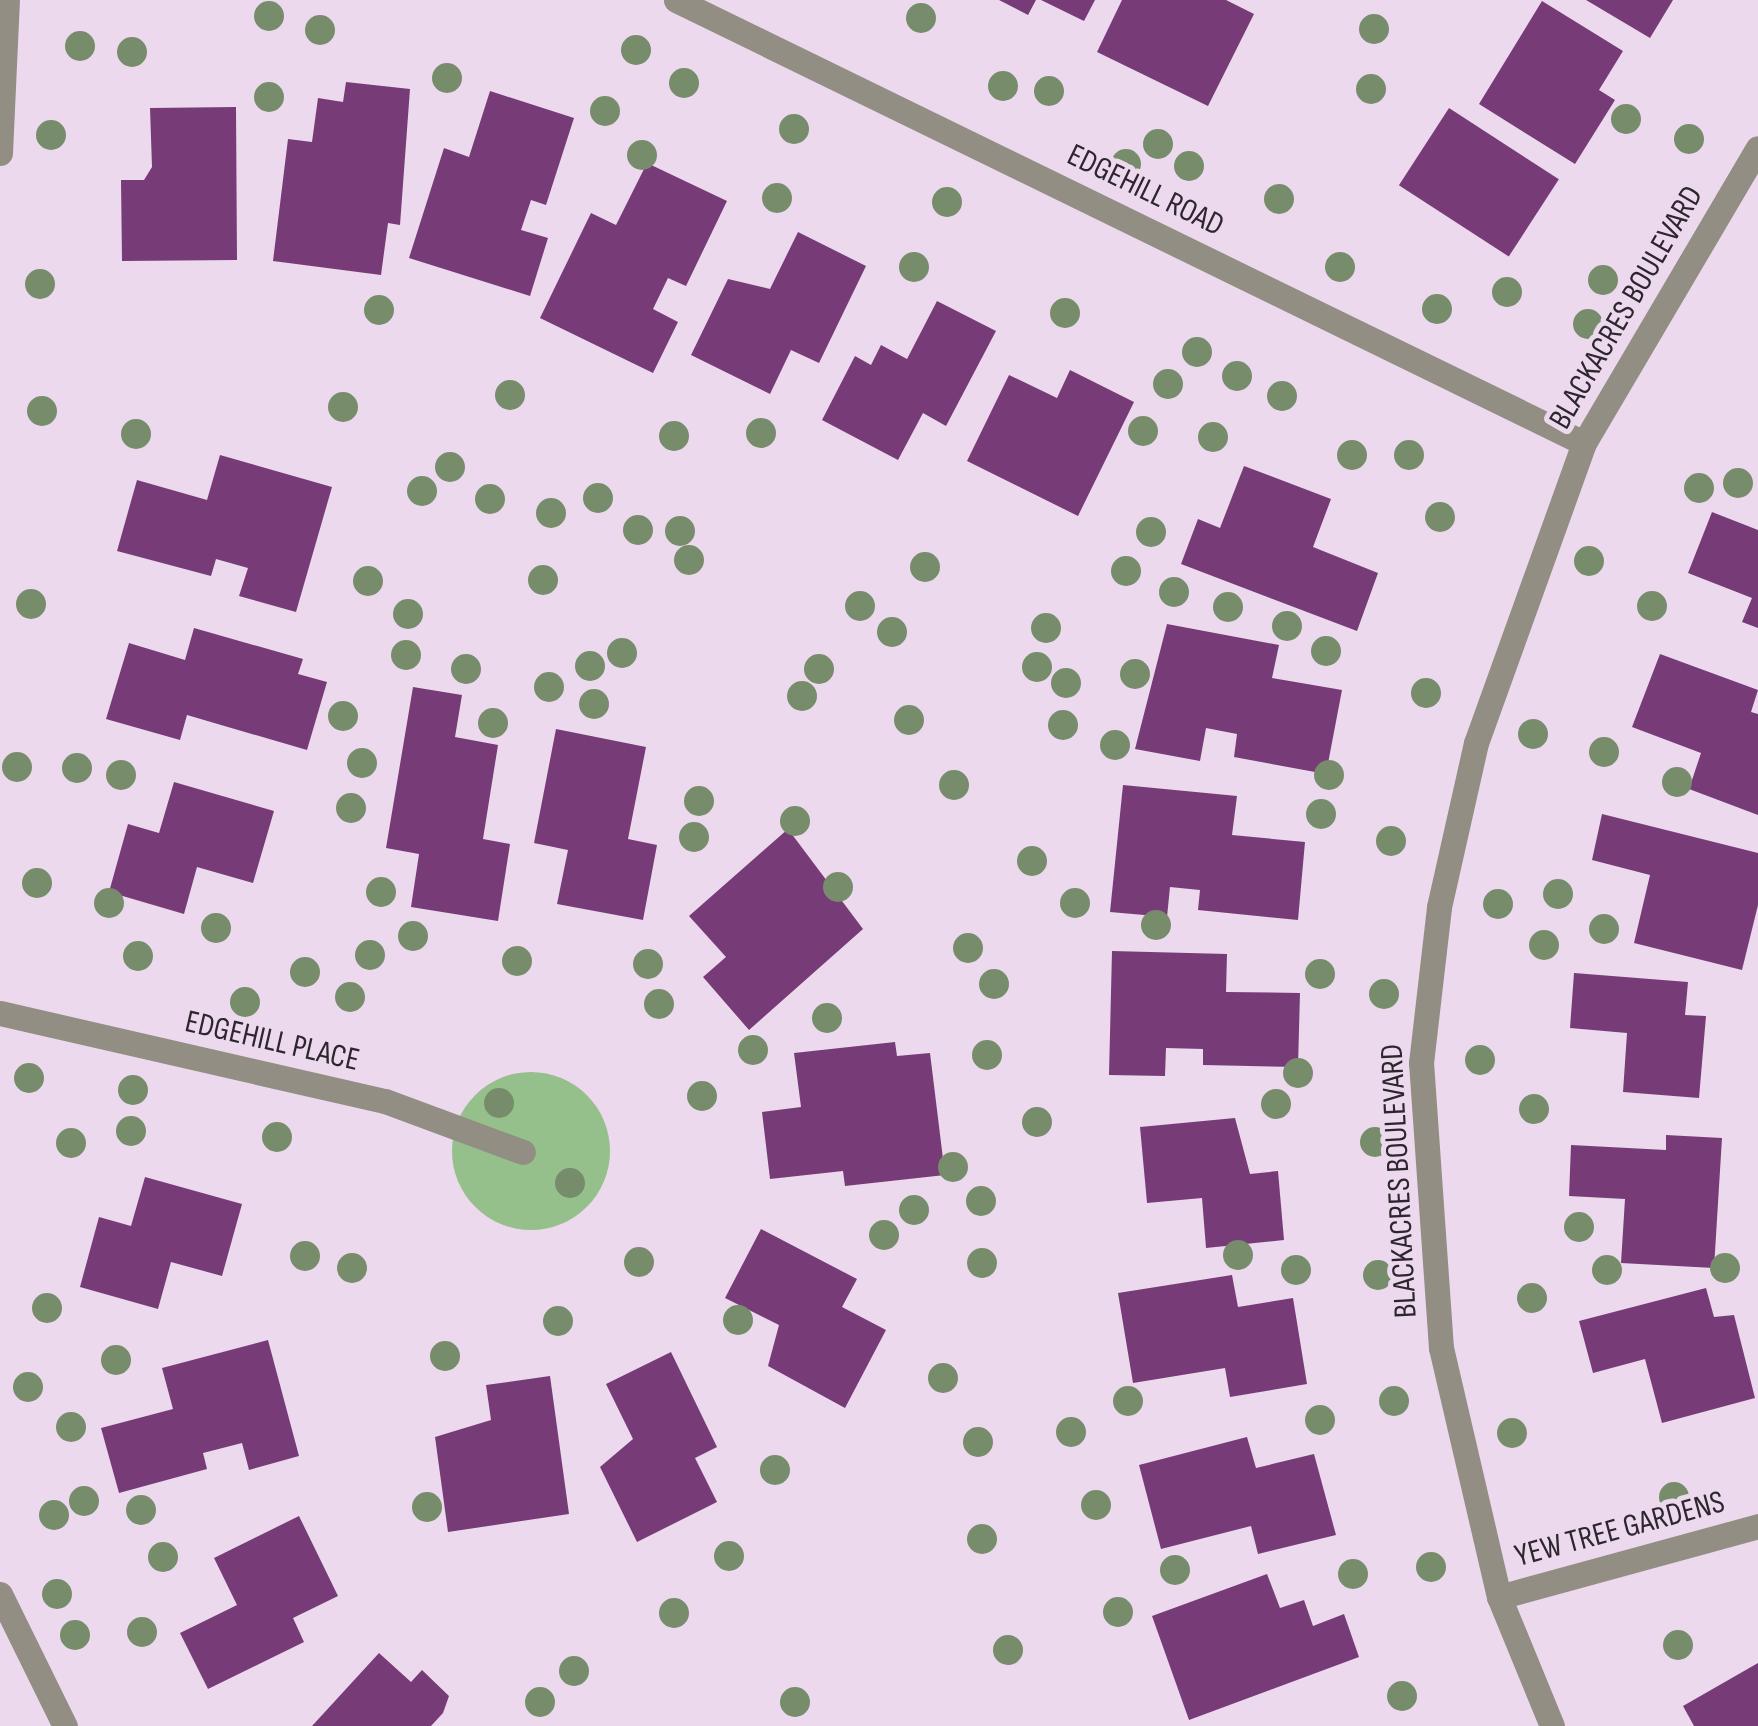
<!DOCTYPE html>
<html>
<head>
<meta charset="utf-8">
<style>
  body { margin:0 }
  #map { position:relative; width:1758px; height:1726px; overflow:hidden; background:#ecd9ed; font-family:"Sofia Sans Condensed",sans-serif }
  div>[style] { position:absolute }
  .green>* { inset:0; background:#96c08b }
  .round { border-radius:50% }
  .building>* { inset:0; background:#773c78; transform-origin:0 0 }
  .minor>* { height:25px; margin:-12.5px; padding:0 12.5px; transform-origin:12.5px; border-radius:12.5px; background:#928e84 }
  .tertiary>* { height:25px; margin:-12.5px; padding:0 12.5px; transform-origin:12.5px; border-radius:12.5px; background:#928e84 }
  .trees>* { width:30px; height:30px; margin:-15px; border-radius:50%; background:#768c6b }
  span { translate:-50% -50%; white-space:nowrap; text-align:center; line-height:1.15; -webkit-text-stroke:10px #ecd9ed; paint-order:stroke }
  .street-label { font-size:32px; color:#2d262e }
</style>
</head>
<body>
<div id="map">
  <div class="green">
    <i class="round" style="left:452px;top:1072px;width:158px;height:158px"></i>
  </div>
  <div class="building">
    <i style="clip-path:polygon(999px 0,1036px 0,1028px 15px)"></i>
    <i style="clip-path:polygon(1041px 0,1095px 0,1084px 21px)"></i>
    <i style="clip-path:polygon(1122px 0,1226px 0,1254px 14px,1208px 106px,1097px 52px)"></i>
    <i style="clip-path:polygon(1586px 0,1673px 0,1650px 38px)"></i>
    <i style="clip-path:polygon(1542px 1px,1623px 51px,1599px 90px,1615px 100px,1575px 164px,1479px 104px)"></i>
    <i style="clip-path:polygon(346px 82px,410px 89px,400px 225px,388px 223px,381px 275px,273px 261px,288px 139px,312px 142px,318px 98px,343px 102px)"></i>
    <i style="clip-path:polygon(490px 91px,574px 118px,546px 205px,531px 200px,521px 230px,548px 238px,530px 296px,409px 258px,444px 148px,469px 157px)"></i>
    <i style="clip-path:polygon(236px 107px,237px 260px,122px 261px,121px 180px,144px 180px,152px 167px,150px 108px)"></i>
    <i style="left:1449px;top:108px;width:131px;height:92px;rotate:33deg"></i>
    <i style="clip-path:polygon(647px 163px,727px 201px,686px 286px,668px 278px,653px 309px,678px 322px,653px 373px,540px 318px,591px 213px,616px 225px)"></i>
    <i style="clip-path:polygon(798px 232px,866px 266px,819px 363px,791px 350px,770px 394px,691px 355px,728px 279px,770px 289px)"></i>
    <i style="clip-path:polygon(937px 301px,996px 331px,946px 426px,923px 413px,898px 460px,822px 420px,855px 356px,871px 365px,881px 345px,907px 359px)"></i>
    <i style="clip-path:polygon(1070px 370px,1134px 402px,1078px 516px,967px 461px,1009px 375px,1057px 398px)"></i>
    <i style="clip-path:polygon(220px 455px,332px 487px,296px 612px,239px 596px,248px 568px,216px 559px,211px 576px,117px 551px,137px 480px,207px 500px)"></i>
    <i style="clip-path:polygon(1244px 466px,1331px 499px,1313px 547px,1378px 573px,1357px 631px,1181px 564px,1198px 519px,1220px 528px)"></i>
    <i style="clip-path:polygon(1712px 512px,1758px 530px,1758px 628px,1742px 622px,1752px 598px,1688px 573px)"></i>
    <i style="clip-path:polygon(1167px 624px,1279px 645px,1272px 678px,1342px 690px,1326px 774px,1234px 757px,1237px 734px,1206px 728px,1200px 761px,1135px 749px)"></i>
    <i style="clip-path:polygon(194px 628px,303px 659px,298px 674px,327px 682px,307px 750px,187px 715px,180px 740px,106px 719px,129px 643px,185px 660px)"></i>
    <i style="clip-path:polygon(1660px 654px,1758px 690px,1751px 712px,1758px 714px,1758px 815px,1689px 789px,1701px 753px,1632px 727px)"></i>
    <i style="clip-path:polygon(413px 687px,462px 695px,455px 737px,498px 745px,483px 839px,510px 844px,498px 921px,411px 907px,419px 854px,386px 848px)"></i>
    <i style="clip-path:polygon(556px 729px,646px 747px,628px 839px,657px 845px,643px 920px,557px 904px,568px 850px,534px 843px)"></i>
    <i style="clip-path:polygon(174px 782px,274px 811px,253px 883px,197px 867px,184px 914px,109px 892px,128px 824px,159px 833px)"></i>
    <i style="clip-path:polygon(1123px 785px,1237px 796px,1232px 835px,1305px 842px,1298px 920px,1198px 910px,1200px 890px,1170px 887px,1167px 917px,1110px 912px)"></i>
    <i style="clip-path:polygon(1602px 814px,1758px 853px,1758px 905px,1742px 970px,1634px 943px,1650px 875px,1592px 860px)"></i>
    <i style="clip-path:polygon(788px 829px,863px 929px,749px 1030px,703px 977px,726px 957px,689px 916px)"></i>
    <i style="clip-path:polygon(1112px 951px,1227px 954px,1226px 992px,1300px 993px,1298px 1067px,1203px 1065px,1203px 1049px,1166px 1048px,1165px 1076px,1109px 1075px)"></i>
    <i style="clip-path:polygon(1574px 973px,1688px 982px,1685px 1015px,1706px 1016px,1699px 1098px,1623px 1092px,1627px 1033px,1570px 1028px)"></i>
    <i style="clip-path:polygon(895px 1042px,897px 1056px,930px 1053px,945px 1175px,845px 1186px,843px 1171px,770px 1179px,762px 1112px,801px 1107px,794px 1053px)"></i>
    <i style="clip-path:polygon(1235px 1118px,1250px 1174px,1278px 1171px,1284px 1240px,1206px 1248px,1202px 1198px,1147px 1203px,1140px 1127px)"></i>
    <i style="clip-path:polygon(1666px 1135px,1722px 1138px,1714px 1268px,1621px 1263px,1625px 1199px,1569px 1196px,1571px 1145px,1666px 1150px)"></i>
    <i style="clip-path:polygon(145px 1177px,242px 1204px,222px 1276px,171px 1262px,158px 1309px,80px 1287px,99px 1217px,131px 1226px)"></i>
    <i style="clip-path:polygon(761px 1229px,857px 1279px,842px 1307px,886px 1330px,845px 1408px,768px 1366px,779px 1325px,725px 1298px)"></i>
    <i style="clip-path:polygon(1232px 1275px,1238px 1307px,1293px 1298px,1307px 1384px,1230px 1397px,1225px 1368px,1133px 1383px,1118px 1293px)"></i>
    <i style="clip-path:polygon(1706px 1288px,1714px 1317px,1734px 1315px,1755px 1398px,1662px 1423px,1645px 1359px,1593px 1373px,1579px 1321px)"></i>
    <i style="clip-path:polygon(268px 1340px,299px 1456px,249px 1470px,242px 1443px,203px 1453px,207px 1469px,119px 1493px,101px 1428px,173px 1409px,162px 1368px)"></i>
    <i style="clip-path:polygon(671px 1352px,717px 1447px,695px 1458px,717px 1502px,637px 1542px,600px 1467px,633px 1439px,606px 1384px)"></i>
    <i style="clip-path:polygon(550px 1376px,569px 1514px,448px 1532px,435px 1437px,491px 1420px,486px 1385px)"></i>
    <i style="clip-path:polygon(1247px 1437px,1256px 1468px,1314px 1454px,1336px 1535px,1258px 1554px,1251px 1526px,1161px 1549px,1139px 1465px)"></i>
    <i style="clip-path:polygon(299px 1516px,338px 1596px,293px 1618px,304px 1642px,208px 1689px,180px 1633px,237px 1605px,214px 1558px)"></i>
    <i style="clip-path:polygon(1267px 1574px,1280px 1608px,1304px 1600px,1313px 1626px,1344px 1614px,1359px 1657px,1189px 1720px,1152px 1616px)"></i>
    <i style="clip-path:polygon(379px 1653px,411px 1682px,422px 1670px,449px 1696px,443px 1713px,431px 1726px,312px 1726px)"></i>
    <i style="clip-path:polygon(1758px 1663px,1758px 1726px,1694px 1726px,1683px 1706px)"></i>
  </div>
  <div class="minor">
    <i style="left:676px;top:0;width:1010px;rotate:26.01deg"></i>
    <i style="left:0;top:153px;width:153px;rotate:-87.4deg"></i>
    <i style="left:0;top:1013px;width:395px;rotate:12.9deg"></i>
    <i style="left:385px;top:1101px;width:147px;rotate:20.3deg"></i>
    <i style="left:0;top:1594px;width:147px;rotate:63.8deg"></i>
    <i style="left:1499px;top:1597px;width:269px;rotate:-15.3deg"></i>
  </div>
  <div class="tertiary">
    <i style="left:1552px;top:1726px;width:139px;rotate:-112.3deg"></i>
    <i style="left:1499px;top:1597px;width:256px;rotate:-103.1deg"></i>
    <i style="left:1441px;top:1348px;width:286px;rotate:-94deg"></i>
    <i style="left:1421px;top:1063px;width:157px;rotate:-83.4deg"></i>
    <i style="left:1439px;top:907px;width:168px;rotate:-77.3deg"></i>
    <i style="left:1476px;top:743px;width:319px;rotate:-70.2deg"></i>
    <i style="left:1584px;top:443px;width:342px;rotate:-59.5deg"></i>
  </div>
  <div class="trees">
    <i style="left:269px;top:16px"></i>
    <i style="left:921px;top:18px"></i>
    <i style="left:1374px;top:29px"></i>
    <i style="left:320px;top:30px"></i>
    <i style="left:80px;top:46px"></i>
    <i style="left:636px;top:50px"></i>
    <i style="left:132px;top:52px"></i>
    <i style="left:447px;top:78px"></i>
    <i style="left:684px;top:83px"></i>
    <i style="left:1003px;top:86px"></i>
    <i style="left:1371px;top:89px"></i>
    <i style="left:1049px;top:91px"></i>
    <i style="left:269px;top:97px"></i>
    <i style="left:605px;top:111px"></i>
    <i style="left:1626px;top:119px"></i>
    <i style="left:794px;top:129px"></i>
    <i style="left:51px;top:135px"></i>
    <i style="left:1689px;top:139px"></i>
    <i style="left:1158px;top:144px"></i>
    <i style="left:642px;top:155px"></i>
    <i style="left:1126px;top:164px"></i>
    <i style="left:1189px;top:166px"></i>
    <i style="left:777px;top:198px"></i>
    <i style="left:1279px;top:199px"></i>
    <i style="left:947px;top:202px"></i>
    <i style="left:914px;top:267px"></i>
    <i style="left:1340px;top:267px"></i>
    <i style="left:1603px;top:280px"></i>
    <i style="left:40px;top:284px"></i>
    <i style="left:1507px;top:292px"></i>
    <i style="left:1437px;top:309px"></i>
    <i style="left:379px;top:310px"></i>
    <i style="left:1065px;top:313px"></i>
    <i style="left:1588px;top:324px"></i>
    <i style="left:1197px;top:352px"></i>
    <i style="left:1237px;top:376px"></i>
    <i style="left:1168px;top:384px"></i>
    <i style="left:510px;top:395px"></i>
    <i style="left:1282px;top:396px"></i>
    <i style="left:343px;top:407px"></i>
    <i style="left:42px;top:411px"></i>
    <i style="left:1143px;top:431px"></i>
    <i style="left:761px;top:433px"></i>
    <i style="left:136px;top:434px"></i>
    <i style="left:674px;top:436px"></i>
    <i style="left:1213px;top:437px"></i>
    <i style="left:1352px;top:455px"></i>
    <i style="left:1409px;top:455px"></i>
    <i style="left:450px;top:467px"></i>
    <i style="left:1738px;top:483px"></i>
    <i style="left:1699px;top:488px"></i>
    <i style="left:422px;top:491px"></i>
    <i style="left:598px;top:498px"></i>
    <i style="left:490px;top:499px"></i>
    <i style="left:551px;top:513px"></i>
    <i style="left:1440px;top:517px"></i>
    <i style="left:638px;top:530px"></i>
    <i style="left:680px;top:531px"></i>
    <i style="left:1151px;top:532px"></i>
    <i style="left:689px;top:560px"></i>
    <i style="left:1589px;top:561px"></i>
    <i style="left:925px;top:567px"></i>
    <i style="left:1126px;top:571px"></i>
    <i style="left:543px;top:580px"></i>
    <i style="left:368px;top:581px"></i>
    <i style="left:1174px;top:592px"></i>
    <i style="left:31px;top:604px"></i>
    <i style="left:860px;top:606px"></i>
    <i style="left:1652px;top:606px"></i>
    <i style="left:1228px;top:607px"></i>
    <i style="left:408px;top:614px"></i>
    <i style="left:1287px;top:626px"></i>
    <i style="left:1046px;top:628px"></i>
    <i style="left:892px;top:632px"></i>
    <i style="left:1326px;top:651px"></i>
    <i style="left:622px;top:653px"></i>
    <i style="left:406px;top:655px"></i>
    <i style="left:590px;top:666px"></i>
    <i style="left:1037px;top:667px"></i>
    <i style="left:466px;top:669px"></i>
    <i style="left:819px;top:669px"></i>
    <i style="left:1135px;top:674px"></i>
    <i style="left:1066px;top:683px"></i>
    <i style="left:549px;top:687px"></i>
    <i style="left:1426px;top:693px"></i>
    <i style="left:802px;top:696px"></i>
    <i style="left:594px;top:704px"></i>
    <i style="left:343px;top:716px"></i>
    <i style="left:909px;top:720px"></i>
    <i style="left:493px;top:723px"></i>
    <i style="left:1063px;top:725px"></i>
    <i style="left:1533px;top:734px"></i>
    <i style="left:1115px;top:745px"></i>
    <i style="left:1604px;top:752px"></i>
    <i style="left:362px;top:763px"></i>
    <i style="left:17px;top:767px"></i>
    <i style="left:77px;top:768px"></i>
    <i style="left:121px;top:775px"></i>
    <i style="left:1329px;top:775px"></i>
    <i style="left:1677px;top:782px"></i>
    <i style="left:954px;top:785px"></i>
    <i style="left:699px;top:801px"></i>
    <i style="left:351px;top:808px"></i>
    <i style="left:1321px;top:814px"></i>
    <i style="left:795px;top:821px"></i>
    <i style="left:694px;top:837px"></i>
    <i style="left:1391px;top:841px"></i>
    <i style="left:1032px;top:861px"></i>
    <i style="left:37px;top:883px"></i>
    <i style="left:838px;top:887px"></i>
    <i style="left:381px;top:892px"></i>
    <i style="left:1558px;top:894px"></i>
    <i style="left:109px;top:903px"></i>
    <i style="left:1075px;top:903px"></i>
    <i style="left:1498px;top:904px"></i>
    <i style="left:1156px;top:925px"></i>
    <i style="left:216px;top:928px"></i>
    <i style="left:1604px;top:929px"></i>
    <i style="left:413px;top:936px"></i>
    <i style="left:1544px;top:945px"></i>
    <i style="left:968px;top:948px"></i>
    <i style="left:370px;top:955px"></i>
    <i style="left:138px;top:956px"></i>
    <i style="left:517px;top:961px"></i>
    <i style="left:648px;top:964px"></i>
    <i style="left:305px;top:972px"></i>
    <i style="left:1320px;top:974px"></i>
    <i style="left:994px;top:984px"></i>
    <i style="left:1384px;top:994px"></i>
    <i style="left:350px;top:997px"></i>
    <i style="left:245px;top:1002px"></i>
    <i style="left:659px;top:1004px"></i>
    <i style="left:827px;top:1018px"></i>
    <i style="left:753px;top:1050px"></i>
    <i style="left:987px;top:1055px"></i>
    <i style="left:1480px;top:1060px"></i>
    <i style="left:1298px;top:1073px"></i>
    <i style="left:29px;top:1078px"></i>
    <i style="left:133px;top:1090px"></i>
    <i style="left:702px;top:1096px"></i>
    <i style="left:499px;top:1103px"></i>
    <i style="left:1276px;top:1104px"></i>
    <i style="left:1534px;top:1109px"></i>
    <i style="left:1037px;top:1122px"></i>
    <i style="left:131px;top:1131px"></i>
    <i style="left:277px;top:1137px"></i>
    <i style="left:1375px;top:1142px"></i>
    <i style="left:71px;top:1143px"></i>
    <i style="left:953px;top:1167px"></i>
    <i style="left:570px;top:1183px"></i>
    <i style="left:981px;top:1201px"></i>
    <i style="left:914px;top:1210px"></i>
    <i style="left:1579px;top:1227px"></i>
    <i style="left:884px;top:1235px"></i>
    <i style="left:1238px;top:1255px"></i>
    <i style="left:305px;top:1256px"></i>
    <i style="left:639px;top:1262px"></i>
    <i style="left:982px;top:1263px"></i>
    <i style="left:352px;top:1268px"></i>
    <i style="left:1725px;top:1268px"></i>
    <i style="left:1296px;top:1270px"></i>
    <i style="left:1607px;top:1270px"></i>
    <i style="left:1378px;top:1275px"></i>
    <i style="left:1532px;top:1298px"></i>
    <i style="left:47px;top:1308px"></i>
    <i style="left:738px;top:1320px"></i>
    <i style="left:558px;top:1321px"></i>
    <i style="left:445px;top:1356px"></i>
    <i style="left:116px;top:1360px"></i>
    <i style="left:943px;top:1378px"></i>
    <i style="left:28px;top:1387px"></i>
    <i style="left:1128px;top:1401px"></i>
    <i style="left:1394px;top:1401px"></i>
    <i style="left:1320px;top:1420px"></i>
    <i style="left:71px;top:1427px"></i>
    <i style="left:1071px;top:1432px"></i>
    <i style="left:1512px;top:1433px"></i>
    <i style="left:978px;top:1442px"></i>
    <i style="left:775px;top:1470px"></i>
    <i style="left:1674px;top:1497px"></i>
    <i style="left:84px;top:1501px"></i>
    <i style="left:1096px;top:1505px"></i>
    <i style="left:427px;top:1507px"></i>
    <i style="left:141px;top:1510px"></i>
    <i style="left:54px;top:1515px"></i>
    <i style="left:982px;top:1539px"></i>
    <i style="left:729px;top:1556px"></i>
    <i style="left:163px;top:1557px"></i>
    <i style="left:1431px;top:1567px"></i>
    <i style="left:1175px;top:1570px"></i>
    <i style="left:1353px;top:1574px"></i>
    <i style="left:57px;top:1594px"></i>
    <i style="left:1118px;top:1612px"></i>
    <i style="left:674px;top:1613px"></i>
    <i style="left:142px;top:1632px"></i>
    <i style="left:75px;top:1635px"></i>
    <i style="left:1678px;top:1645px"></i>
    <i style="left:1008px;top:1650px"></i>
    <i style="left:574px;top:1671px"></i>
    <i style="left:1402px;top:1696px"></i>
    <i style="left:540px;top:1702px"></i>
    <i style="left:795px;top:1702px"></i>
  </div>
  <div class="street-label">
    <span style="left:1145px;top:191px;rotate:26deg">EDGEHILL ROAD</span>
    <span style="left:1627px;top:308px;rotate:-60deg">BLACKACRES BOULEVARD</span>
    <span style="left:272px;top:1042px;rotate:13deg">EDGEHILL PLACE</span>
    <span style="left:1400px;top:1181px;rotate:-93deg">BLACKACRES BOULEVARD</span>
    <span style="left:1620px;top:1530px;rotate:-15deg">YEW TREE GARDENS</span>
  </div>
</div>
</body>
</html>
